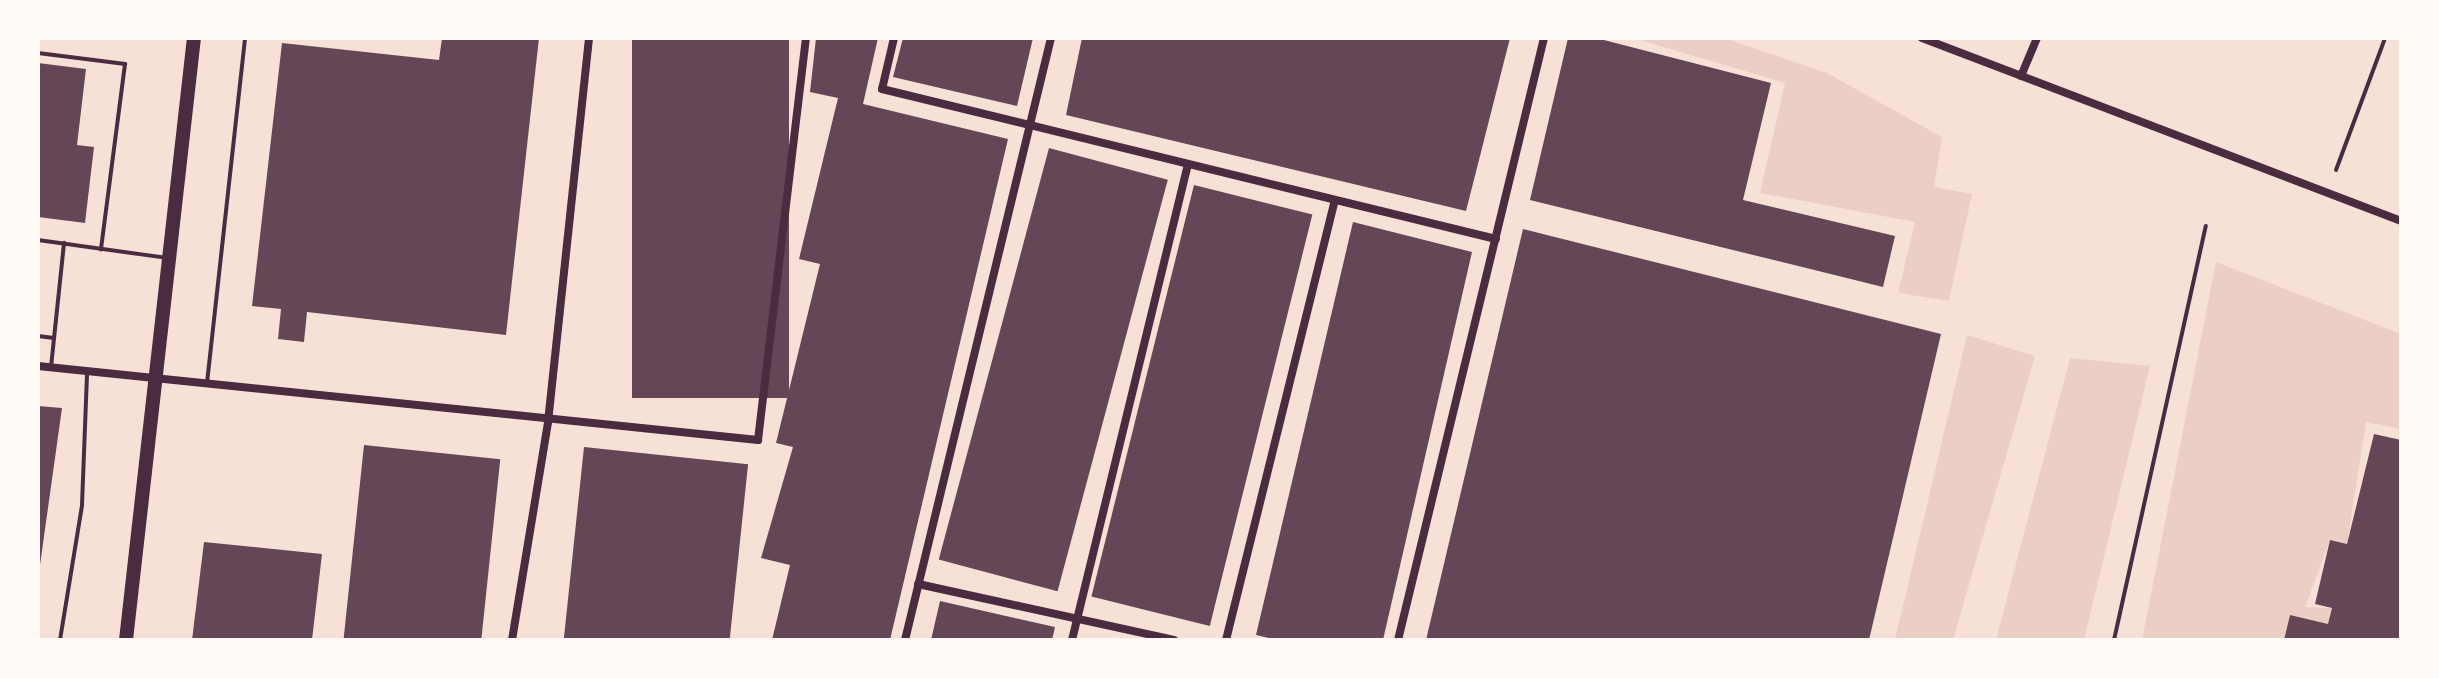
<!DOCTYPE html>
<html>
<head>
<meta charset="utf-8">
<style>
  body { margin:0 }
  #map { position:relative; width:2439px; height:678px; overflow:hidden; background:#f7e1d7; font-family:Commissioner,sans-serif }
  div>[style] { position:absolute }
  .green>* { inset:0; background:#ebcfc5 }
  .building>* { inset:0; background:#644757; transform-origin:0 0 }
  .service>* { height:4px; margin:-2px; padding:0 2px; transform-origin:2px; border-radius:2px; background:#4a2c40 }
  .minor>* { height:8px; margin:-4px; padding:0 4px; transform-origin:4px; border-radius:4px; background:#4a2c40 }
  .primary>* { height:14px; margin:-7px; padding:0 7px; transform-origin:7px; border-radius:7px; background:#4a2c40 }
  span { translate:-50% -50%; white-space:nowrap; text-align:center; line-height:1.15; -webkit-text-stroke:8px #fffaf5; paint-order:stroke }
  .frame { position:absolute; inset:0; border:40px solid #fffaf5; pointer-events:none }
</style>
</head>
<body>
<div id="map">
  <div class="green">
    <i style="clip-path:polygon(1724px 38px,1827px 73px,1942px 137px,1934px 187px,1972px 194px,1949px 301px,1898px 293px,1915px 222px,1760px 193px,1785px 83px,1640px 40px)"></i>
    <i style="clip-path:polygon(2216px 262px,2401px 334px,2401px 429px,2366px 422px,2347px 544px,2330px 540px,2305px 607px,2332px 608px,2328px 624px,2290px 615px,2284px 640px,2142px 640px)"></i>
    <i style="clip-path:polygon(1967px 335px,2035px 356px,1953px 640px,1895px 640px)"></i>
    <i style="clip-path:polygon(2070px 358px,2150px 366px,2084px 640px,1996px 640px)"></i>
  </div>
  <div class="building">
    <i style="clip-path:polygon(442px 38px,539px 38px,506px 335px,307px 312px,304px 342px,278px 339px,281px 309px,252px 306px,282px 43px,439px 60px)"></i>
    <i style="left:632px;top:38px;width:157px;height:360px"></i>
    <i style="clip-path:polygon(816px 38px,878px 38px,863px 104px,1008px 139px,890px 640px,772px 640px,790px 565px,761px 558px,793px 447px,776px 443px,820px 264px,799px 259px,838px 98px,810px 92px)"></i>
    <i style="clip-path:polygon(903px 38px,1033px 38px,1017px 106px,893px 77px)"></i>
    <i style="clip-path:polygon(1082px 38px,1510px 38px,1466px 211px,1066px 115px)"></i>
    <i style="clip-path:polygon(1568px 38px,1596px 38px,1771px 83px,1743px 200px,1895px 236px,1883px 287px,1530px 200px)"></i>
    <i style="clip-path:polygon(38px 63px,86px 69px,77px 145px,94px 147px,85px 223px,38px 217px)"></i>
    <i style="left:1049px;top:148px;width:123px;height:426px;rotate:15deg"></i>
    <i style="left:1194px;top:185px;width:122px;height:424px;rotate:14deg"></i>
    <i style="clip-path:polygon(1353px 222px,1472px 252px,1383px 640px,1277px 640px,1256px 635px)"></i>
    <i style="clip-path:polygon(1523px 229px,1941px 334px,1869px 640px,1426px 640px)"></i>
    <i style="clip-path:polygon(38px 406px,62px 408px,40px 565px,38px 565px)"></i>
    <i style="clip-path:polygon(2374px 434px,2401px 440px,2401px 640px,2284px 640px,2290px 615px,2328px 624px,2332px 608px,2315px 604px,2330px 540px,2347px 544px)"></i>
    <i style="left:364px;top:445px;width:137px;height:196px;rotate:6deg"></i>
    <i style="left:584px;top:447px;width:165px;height:194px;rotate:6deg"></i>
    <i style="clip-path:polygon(204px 542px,322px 554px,312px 640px,192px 640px)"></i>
    <i style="clip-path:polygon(940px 601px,1055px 627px,1052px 640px,931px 640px)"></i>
  </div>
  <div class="service">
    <i style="left:38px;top:53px;width:88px;rotate:7.2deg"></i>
    <i style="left:125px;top:64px;width:187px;rotate:97.4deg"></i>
    <i style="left:2336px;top:170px;width:141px;rotate:-69.6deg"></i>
    <i style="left:38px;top:240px;width:130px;rotate:7.9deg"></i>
    <i style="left:38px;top:336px;width:16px;rotate:7deg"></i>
    <i style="left:51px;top:367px;width:125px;rotate:-84deg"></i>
    <i style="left:207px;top:383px;width:347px;rotate:-83.7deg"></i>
    <i style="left:60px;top:640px;width:137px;rotate:-80.7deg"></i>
    <i style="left:82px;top:505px;width:132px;rotate:-87.8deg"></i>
    <i style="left:2114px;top:640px;width:424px;rotate:-77.5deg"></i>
  </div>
  <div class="minor">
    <i style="left:894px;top:38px;width:52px;rotate:103.2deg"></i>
    <i style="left:882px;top:89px;width:632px;rotate:13.73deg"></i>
    <i style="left:1922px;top:38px;width:513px;rotate:20.91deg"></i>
    <i style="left:2021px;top:76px;width:41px;rotate:-67.2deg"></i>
    <i style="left:38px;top:366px;width:724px;rotate:5.87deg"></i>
    <i style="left:758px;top:440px;width:405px;rotate:-83.2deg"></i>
    <i style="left:918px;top:584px;width:262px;rotate:12.3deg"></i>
    <i style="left:512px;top:640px;width:221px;rotate:-80.6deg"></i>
    <i style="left:548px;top:422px;width:386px;rotate:-83.9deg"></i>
    <i style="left:905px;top:640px;width:619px;rotate:-76.37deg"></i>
    <i style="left:1072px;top:640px;width:489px;rotate:-76.3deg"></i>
    <i style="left:1226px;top:640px;width:453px;rotate:-76.1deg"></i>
    <i style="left:1398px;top:640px;width:619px;rotate:-76.37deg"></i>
  </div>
  <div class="primary">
    <i style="left:126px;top:640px;width:606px;rotate:-83.56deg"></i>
  </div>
  <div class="frame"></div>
</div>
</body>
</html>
